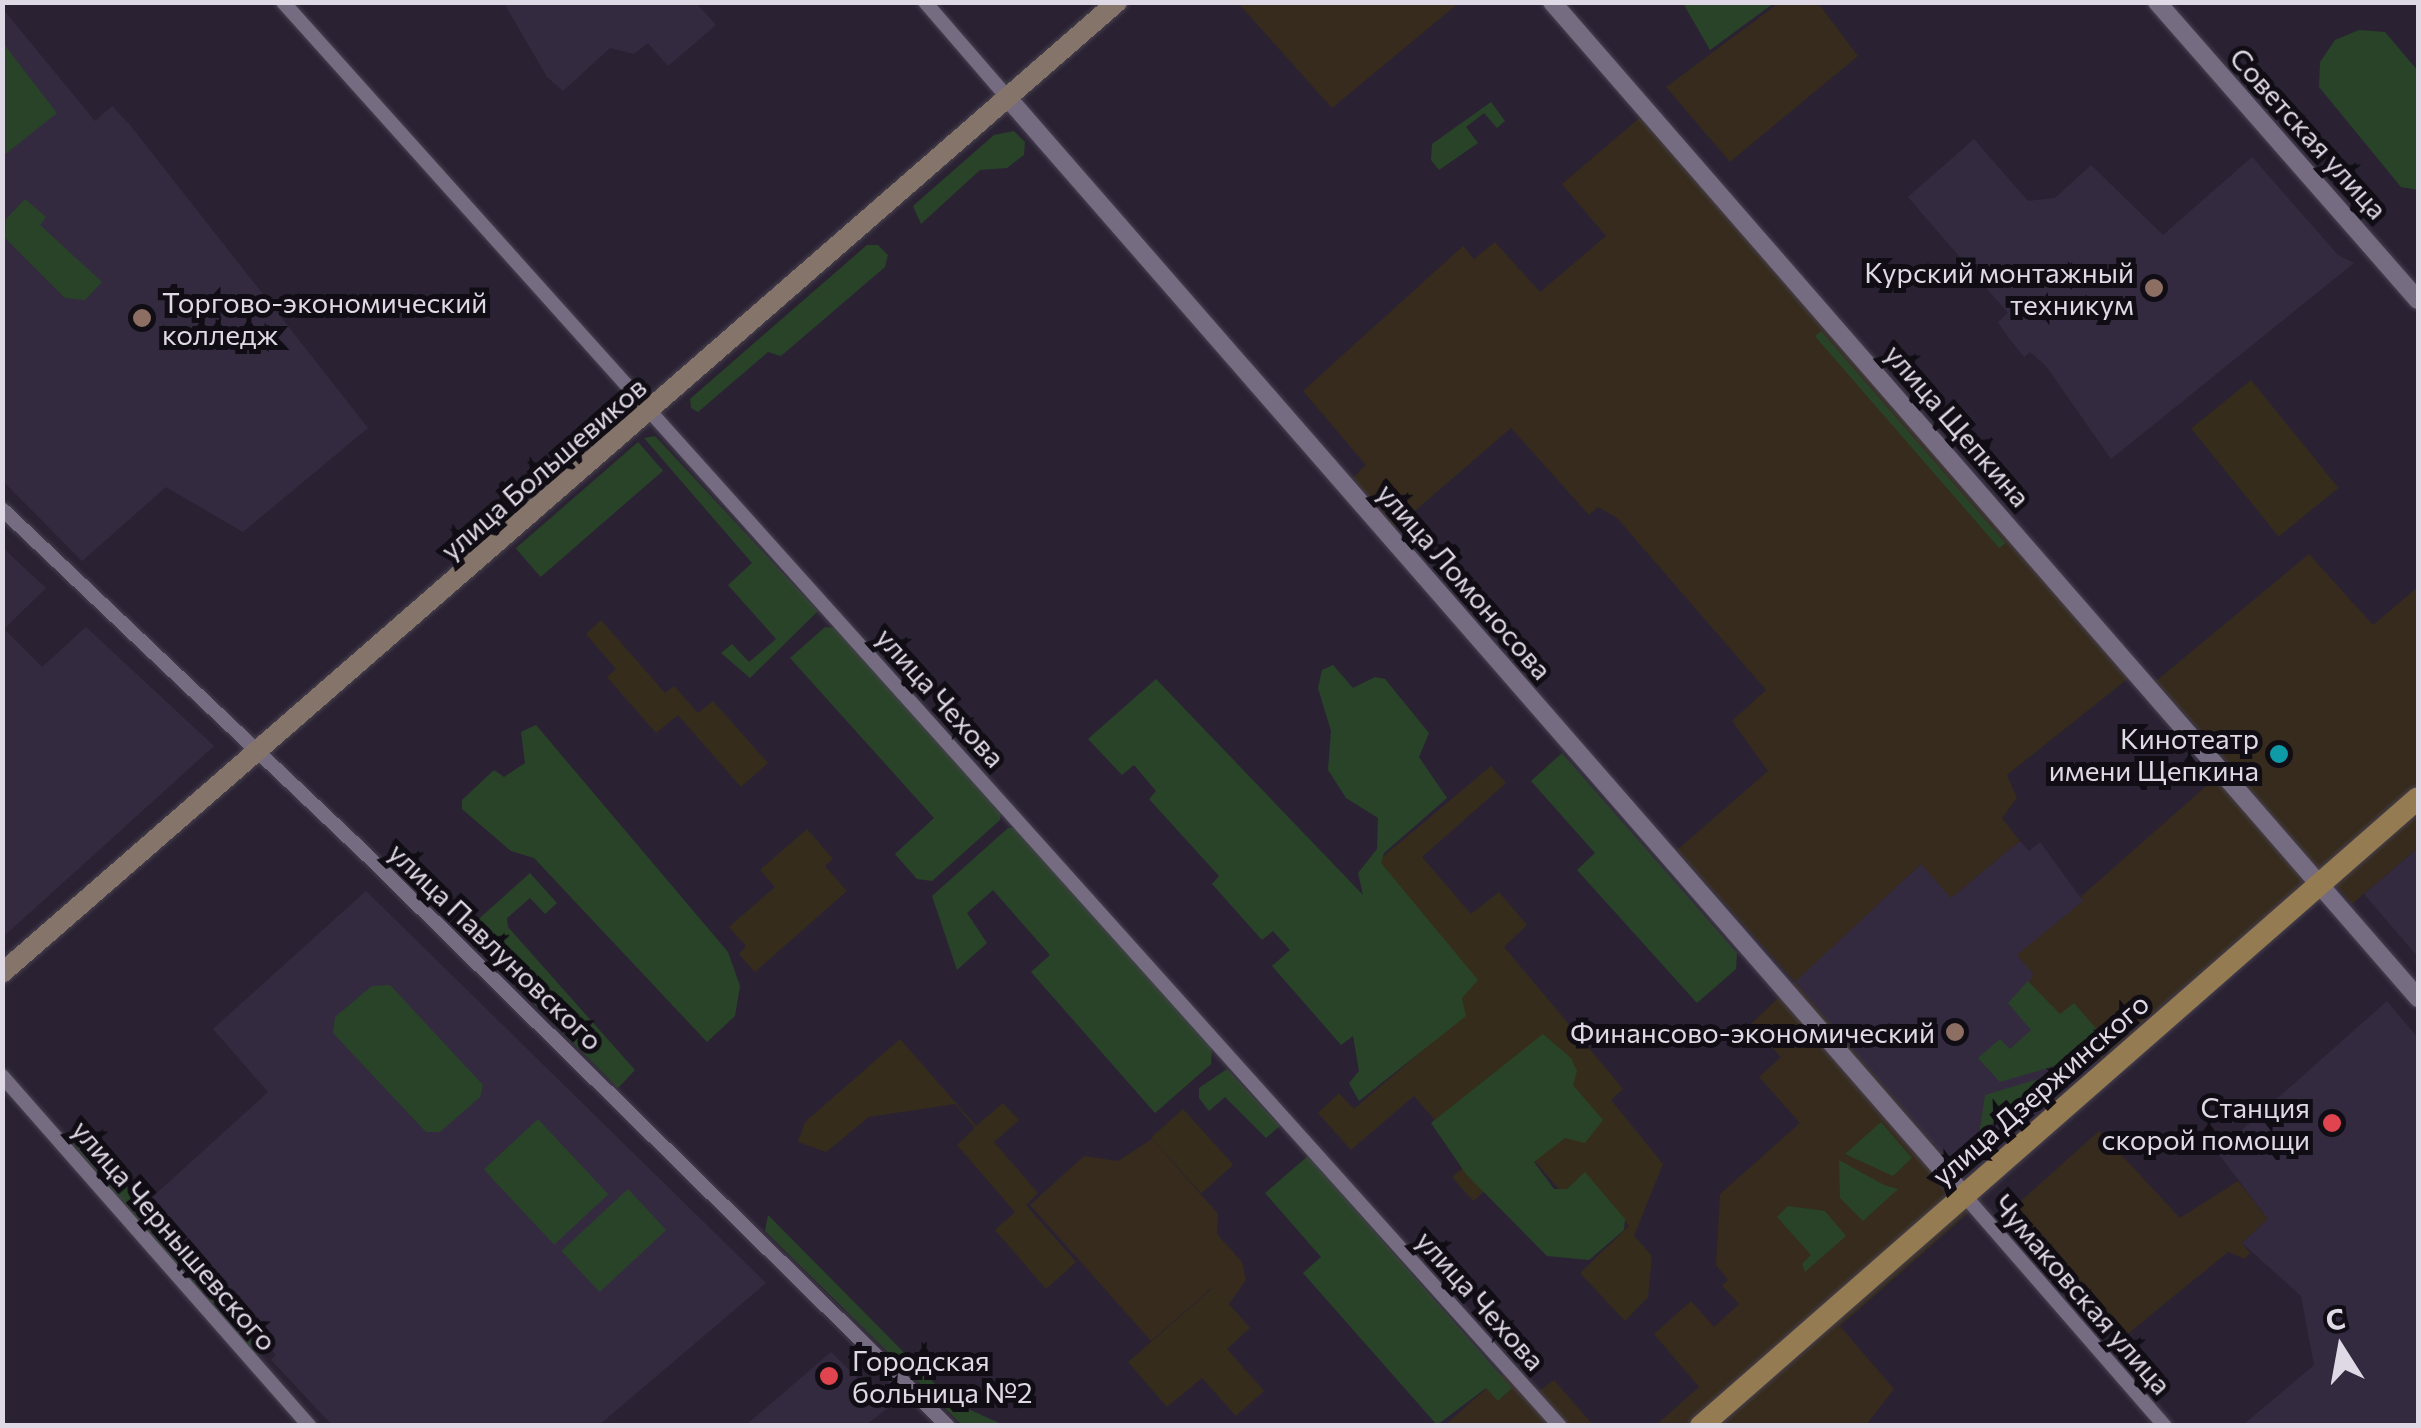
<!DOCTYPE html>
<html>
<head>
<meta charset="utf-8">
<style>
  body { margin:0 }
  #map { position:relative; width:2421px; height:1428px; overflow:hidden; background:#2a2233; font-family:Commissioner,sans-serif }
  div>[style] { position:absolute }
  .commercial>* { inset:0; background:#362b1c }
  .industrial>* { inset:0; background:#352c1c; transform-origin:0 0 }
  .built>* { inset:0; background:#342a40 }
  .green>* { inset:0; background:#294328; transform-origin:0 0 }
  .roads { filter:drop-shadow(0 0 2px #47414f) drop-shadow(0 0 2px #47414f) }
  .minor>* { height:14px; margin:-7px; padding:0 7px; transform-origin:7px; border-radius:7px; background:#766c81 }
  .tertiary>* { height:18px; margin:-9px; padding:0 9px; transform-origin:9px; border-radius:9px; background:#766c81 }
  .secondary>* { height:20px; margin:-10px; padding:0 10px; transform-origin:10px; border-radius:10px; background:#85746a }
  .primary>* { height:22px; margin:-11px; padding:0 11px; transform-origin:11px; border-radius:11px; background:#957b52 }
  .dots>* { width:28px; height:28px; translate:-50% -50%; box-sizing:border-box; border:5px solid #110d15; border-radius:50% }
  span { translate:-50% -50%; white-space:nowrap; text-align:center; line-height:1.15; -webkit-text-stroke:10px #110d15; paint-order:stroke }
  .street-label { font-size:28px; color:#dfd9e5 }
  .poi-label { font-size:28px; color:#dfd9e5 }
  .right { translate:-100% -50%; text-align:right }
  .left { translate:0 -50%; text-align:left }
  .frame { position:absolute; inset:0; border:5px solid #dfd9e5; pointer-events:none }
  .north { position:absolute; left:2291px; top:1298px; width:100px; height:100px; -webkit-text-stroke:8px #110d15; paint-order:stroke; rotate:349deg; font-size:28px; font-weight:700; line-height:40px; text-align:center; color:#dfd9e5 }
  .north::after { content:''; display:block; margin:auto; width:35px; height:45px; background:#dfd9e5; clip-path:polygon(50% 0,100% 100%,50% 72%,0 100%) }
</style>
</head>
<body>
<div id="map">
  <div class="commercial">
    <i style="clip-path:polygon(1238px 3px,1459px 3px,1332px 108px)"></i>
    <i style="clip-path:polygon(1779px 3px,1818px 3px,1858px 56px,1730px 162px,1666px 87px)"></i>
    <i style="clip-path:polygon(1644px 114px,2130px 677px,2007px 775px,2017px 798px,2002px 818px,2020px 841px,1950px 899px,1920px 865px,1796px 982px,1982px 1201px,1840px 1326px,1894px 1389px,1866px 1425px,1656px 1425px,1699px 1387px,1654px 1334px,1691px 1301px,1714px 1327px,1739px 1304px,1722px 1286px,1728px 1280px,1716px 1265px,1720px 1194px,1800px 1123px,1759px 1077px,1781px 1057px,1751px 1024px,1795px 982px,1677px 850px,1768px 771px,1732px 721px,1766px 690px,1617px 518px,1598px 507px,1589px 515px,1511px 428px,1395px 528px,1353px 478px,1366px 465px,1303px 391px,1463px 246px,1474px 259px,1495px 242px,1540px 292px,1606px 236px,1562px 184px)"></i>
    <i style="clip-path:polygon(2309px 554px,2373px 625px,2418px 587px,2418px 848px,2352px 904px,2321px 868px,2097px 1062px,2028px 981px,2016px 954px,2230px 765px,2156px 681px)"></i>
    <i style="clip-path:polygon(2099px 1131px,2180px 1218px,2238px 1181px,2268px 1219px,2242px 1243px,2250px 1253px,2245px 1259px,2228px 1252px,2124px 1337px,2012px 1209px)"></i>
    <i style="clip-path:polygon(1152px 1139px,1218px 1214px,1217px 1234px,1242px 1262px,1246px 1280px,1229px 1304px,1213px 1287px,1151px 1341px,1030px 1205px,1084px 1156px,1118px 1161px)"></i>
    <i style="clip-path:polygon(1514px 1364px,1539px 1391px,1554px 1380px,1593px 1425px,1444px 1426px)"></i>
  </div>
  <div class="industrial">
    <i style="left:2251px;top:380px;width:139px;height:77px;rotate:51deg"></i>
    <i style="clip-path:polygon(601px 620px,665px 693px,674px 686px,698px 713px,713px 701px,768px 763px,741px 787px,678px 715px,656px 733px,607px 677px,616px 669px,586px 634px)"></i>
    <i style="clip-path:polygon(1491px 766px,1506px 783px,1422px 857px,1471px 914px,1499px 892px,1527px 925px,1504px 947px,1623px 1089px,1611px 1100px,1663px 1164px,1634px 1236px,1652px 1256px,1648px 1297px,1625px 1321px,1580px 1273px,1629px 1226px,1585px 1174px,1562px 1193px,1529px 1154px,1473px 1201px,1452px 1177px,1557px 1092px,1438px 1124px,1414px 1096px,1351px 1150px,1318px 1113px,1339px 1093px,1354px 1109px,1463px 1016px,1372px 866px)"></i>
    <i style="clip-path:polygon(807px 829px,833px 859px,825px 866px,847px 891px,755px 972px,739px 954px,746px 946px,729px 927px,775px 887px,760px 870px)"></i>
    <i style="clip-path:polygon(900px 1039px,976px 1126px,1003px 1103px,1019px 1120px,994px 1142px,1038px 1193px,1026px 1205px,1076px 1262px,1046px 1289px,995px 1230px,1015px 1212px,957px 1145px,975px 1128px,955px 1104px,869px 1117px,826px 1152px,798px 1142px,805px 1122px)"></i>
    <i style="left:1183px;top:1109px;width:75px;height:43px;rotate:48deg"></i>
    <i style="clip-path:polygon(1214px 1287px,1250px 1328px,1227px 1349px,1264px 1391px,1236px 1416px,1202px 1378px,1167px 1407px,1128px 1362px)"></i>
  </div>
  <div class="built">
    <i style="clip-path:polygon(504px 3px,696px 3px,716px 25px,668px 66px,648px 43px,634px 54px,610px 48px,563px 91px,547px 77px)"></i>
    <i style="clip-path:polygon(2px 8px,95px 121px,112px 106px,130px 125px,368px 428px,243px 532px,166px 487px,82px 561px,3px 481px)"></i>
    <i style="clip-path:polygon(1974px 139px,2028px 201px,2055px 198px,2091px 165px,2163px 235px,2252px 157px,2338px 255px,2354px 263px,2111px 459px,2046px 366px,2030px 352px,2024px 357px,2005px 333px,1998px 322px,2008px 313px,1908px 197px)"></i>
    <i style="clip-path:polygon(2px 547px,46px 588px,4px 629px,42px 667px,86px 627px,214px 746px,3px 937px)"></i>
    <i style="clip-path:polygon(2020px 841px,2029px 851px,2040px 842px,2083px 901px,2017px 955px,2034px 975px,2028px 982px,2097px 1062px,1962px 1176px,1795px 982px,1921px 864px,1951px 898px)"></i>
    <i style="clip-path:polygon(2418px 848px,2418px 957px,2364px 894px)"></i>
    <i style="clip-path:polygon(366px 891px,766px 1283px,599px 1425px,332px 1425px,271px 1360px,276px 1355px,148px 1201px,268px 1092px,213px 1029px)"></i>
    <i style="clip-path:polygon(2387px 1001px,2418px 1038px,2418px 1425px,2243px 1425px,2314px 1365px,2301px 1296px,2242px 1243px,2268px 1219px,2217px 1152px)"></i>
    <i style="clip-path:polygon(831px 1352px,888px 1408px,866px 1425px,746px 1425px)"></i>
  </div>
  <div class="green">
    <i style="clip-path:polygon(1683px 3px,1729px 5px,1774px 3px,1710px 50px)"></i>
    <i style="clip-path:polygon(2359px 30px,2385px 32px,2418px 71px,2418px 190px,2401px 187px,2319px 87px,2320px 62px,2335px 40px)"></i>
    <i style="clip-path:polygon(3px 43px,57px 113px,3px 156px,2px 156px)"></i>
    <i style="clip-path:polygon(1491px 102px,1505px 121px,1497px 128px,1484px 113px,1466px 127px,1478px 143px,1439px 170px,1431px 160px,1432px 144px)"></i>
    <i style="clip-path:polygon(1014px 131px,1025px 142px,1024px 155px,1007px 168px,980px 170px,921px 224px,913px 206px,994px 135px)"></i>
    <i style="clip-path:polygon(25px 199px,46px 217px,40px 225px,102px 282px,85px 300px,65px 298px,5px 238px,6px 219px)"></i>
    <i style="clip-path:polygon(867px 245px,878px 245px,888px 255px,885px 267px,781px 356px,768px 352px,698px 412px,691px 408px,690px 399px)"></i>
    <i style="left:1821px;top:331px;width:281px;height:8px;rotate:49deg"></i>
    <i style="clip-path:polygon(655px 436px,818px 611px,750px 678px,721px 653px,732px 644px,749px 662px,776px 639px,728px 585px,752px 563px,644px 438px)"></i>
    <i style="left:638px;top:442px;width:38px;height:162px;rotate:49deg"></i>
    <i style="clip-path:polygon(825px 627px,837px 628px,1001px 812px,1000px 820px,932px 881px,917px 879px,895px 854px,934px 818px,790px 658px)"></i>
    <i style="clip-path:polygon(1333px 665px,1353px 688px,1375px 677px,1385px 679px,1429px 733px,1419px 757px,1447px 798px,1384px 853px,1381px 863px,1478px 980px,1462px 998px,1466px 1016px,1359px 1101px,1349px 1083px,1359px 1071px,1353px 1036px,1341px 1045px,1272px 966px,1290px 950px,1273px 931px,1262px 940px,1212px 884px,1219px 876px,1149px 799px,1156px 791px,1134px 765px,1122px 775px,1088px 739px,1156px 679px,1363px 895px,1358px 873px,1377px 849px,1378px 818px,1346px 798px,1328px 770px,1331px 731px,1318px 688px,1322px 670px)"></i>
    <i style="clip-path:polygon(536px 725px,728px 952px,740px 986px,735px 1016px,707px 1042px,534px 858px,511px 851px,462px 809px,462px 800px,494px 770px,504px 777px,525px 763px,521px 732px)"></i>
    <i style="clip-path:polygon(1562px 753px,1737px 953px,1736px 969px,1697px 1003px,1577px 870px,1595px 853px,1531px 781px)"></i>
    <i style="clip-path:polygon(1008px 828px,1015px 828px,1212px 1048px,1211px 1064px,1155px 1113px,1031px 972px,1050px 955px,993px 890px,967px 913px,987px 943px,957px 970px,932px 896px)"></i>
    <i style="clip-path:polygon(530px 873px,557px 903px,545px 914px,530px 898px,507px 918px,508px 927px,635px 1070px,618px 1088px,463px 933px)"></i>
    <i style="clip-path:polygon(2028px 981px,2060px 1014px,2074px 1003px,2100px 1033px,2065px 1063px,2000px 1082px,1978px 1058px,2000px 1039px,2010px 1049px,2031px 1030px,2008px 1003px)"></i>
    <i style="clip-path:polygon(390px 985px,483px 1085px,480px 1097px,440px 1132px,426px 1132px,333px 1033px,335px 1017px,372px 986px)"></i>
    <i style="clip-path:polygon(1543px 1034px,1571px 1058px,1577px 1071px,1573px 1085px,1603px 1120px,1585px 1143px,1565px 1138px,1534px 1162px,1554px 1189px,1567px 1189px,1585px 1172px,1625px 1219px,1624px 1230px,1589px 1260px,1547px 1256px,1466px 1174px,1431px 1123px)"></i>
    <i style="clip-path:polygon(1227px 1069px,1280px 1126px,1266px 1138px,1225px 1097px,1209px 1111px,1199px 1098px,1199px 1088px)"></i>
    <i style="clip-path:polygon(2052px 1075px,1979px 1134px,1985px 1095px)"></i>
    <i style="left:538px;top:1119px;width:103px;height:74px;rotate:47deg"></i>
    <i style="clip-path:polygon(1881px 1122px,1912px 1158px,1893px 1176px,1845px 1154px)"></i>
    <i style="left:78px;top:1127px;width:206px;height:15px;rotate:50deg"></i>
    <i style="clip-path:polygon(1308px 1156px,1512px 1388px,1498px 1401px,1486px 1388px,1437px 1425px,1303px 1273px,1321px 1257px,1265px 1193px)"></i>
    <i style="clip-path:polygon(1839px 1160px,1884px 1185px,1898px 1189px,1863px 1221px,1840px 1198px)"></i>
    <i style="left:628px;top:1189px;width:56px;height:91px;rotate:47deg"></i>
    <i style="clip-path:polygon(1788px 1206px,1825px 1211px,1846px 1236px,1805px 1272px,1802px 1264px,1811px 1255px,1777px 1217px)"></i>
    <i style="clip-path:polygon(768px 1215px,953px 1402px,999px 1423px,962px 1425px,765px 1231px)"></i>
    <i style="left:216px;top:1288px;width:77px;height:15px;rotate:49deg"></i>
  </div>
  <div class="roads">
    <div class="minor">
      <i style="left:283px;top:2px;width:1913px;rotate:48.12deg"></i>
      <i style="left:925px;top:2px;width:125px;rotate:49.2deg"></i>
      <i style="left:2px;top:509px;width:507px;rotate:43.48deg"></i>
      <i style="left:370px;top:858px;width:810px;rotate:44.5deg"></i>
      <i style="left:2px;top:1076px;width:466px;rotate:48.7deg"></i>
      <i style="left:1964px;top:1195px;width:306px;rotate:49deg"></i>
    </div>
    <div class="tertiary">
      <i style="left:1552px;top:2px;width:1320px;rotate:48.99deg"></i>
      <i style="left:2157px;top:2px;width:396px;rotate:48.8deg"></i>
      <i style="left:1007px;top:97px;width:1457px;rotate:48.93deg"></i>
    </div>
    <div class="secondary">
      <i style="left:2px;top:973px;width:1479px;rotate:-41.05deg"></i>
    </div>
    <div class="primary">
      <i style="left:1701px;top:1426px;width:953px;rotate:-41.21deg"></i>
    </div>
  </div>
  <div class="dots">
    <i style="left:2154px;top:288px;background:#8d6e63"></i>
    <i style="left:142px;top:318px;background:#8d6e63"></i>
    <i style="left:2279px;top:754px;background:#0f9aa8"></i>
    <i style="left:1955px;top:1032px;background:#8d6e63"></i>
    <i style="left:2332px;top:1123px;background:#e0444e"></i>
    <i style="left:829px;top:1376px;background:#e0444e"></i>
  </div>
  <div class="street-label">
    <span style="left:2309px;top:133px;rotate:48deg">Советская улица</span>
    <span style="left:1958px;top:425px;rotate:49deg">улица Щепкина</span>
    <span style="left:543px;top:468px;rotate:-41deg">улица Большевиков</span>
    <span style="left:1465px;top:581px;rotate:49deg">улица Ломоносова</span>
    <span style="left:941px;top:697px;rotate:48deg">улица Чехова</span>
    <span style="left:496px;top:946px;rotate:44deg">улица Павлуновского</span>
    <span style="left:2040px;top:1089px;rotate:-41deg">улица Дзержинского</span>
    <span style="left:175px;top:1235px;rotate:49deg">улица Чернышевского</span>
    <span style="left:2083px;top:1294px;rotate:49deg">Чумаковская улица</span>
    <span style="left:1481px;top:1300px;rotate:48deg">улица Чехова</span>
  </div>
  <div class="poi-label">
    <span class="right" style="left:2134px;top:288px">Курский монтажный<br>техникум</span>
    <span class="left" style="left:162px;top:318px">Торгово-экономический<br>колледж</span>
    <span class="right" style="left:2259px;top:754px">Кинотеатр<br>имени Щепкина</span>
    <span class="right" style="left:1935px;top:1032px">Финансово-экономический</span>
    <span class="right" style="left:2310px;top:1123px">Станция<br>скорой помощи</span>
    <span class="left" style="left:852px;top:1376px">Городская<br>больница №2</span>
  </div>
  <div class="frame"></div>
  <div class="north">С</div>
</div>
</body>
</html>
